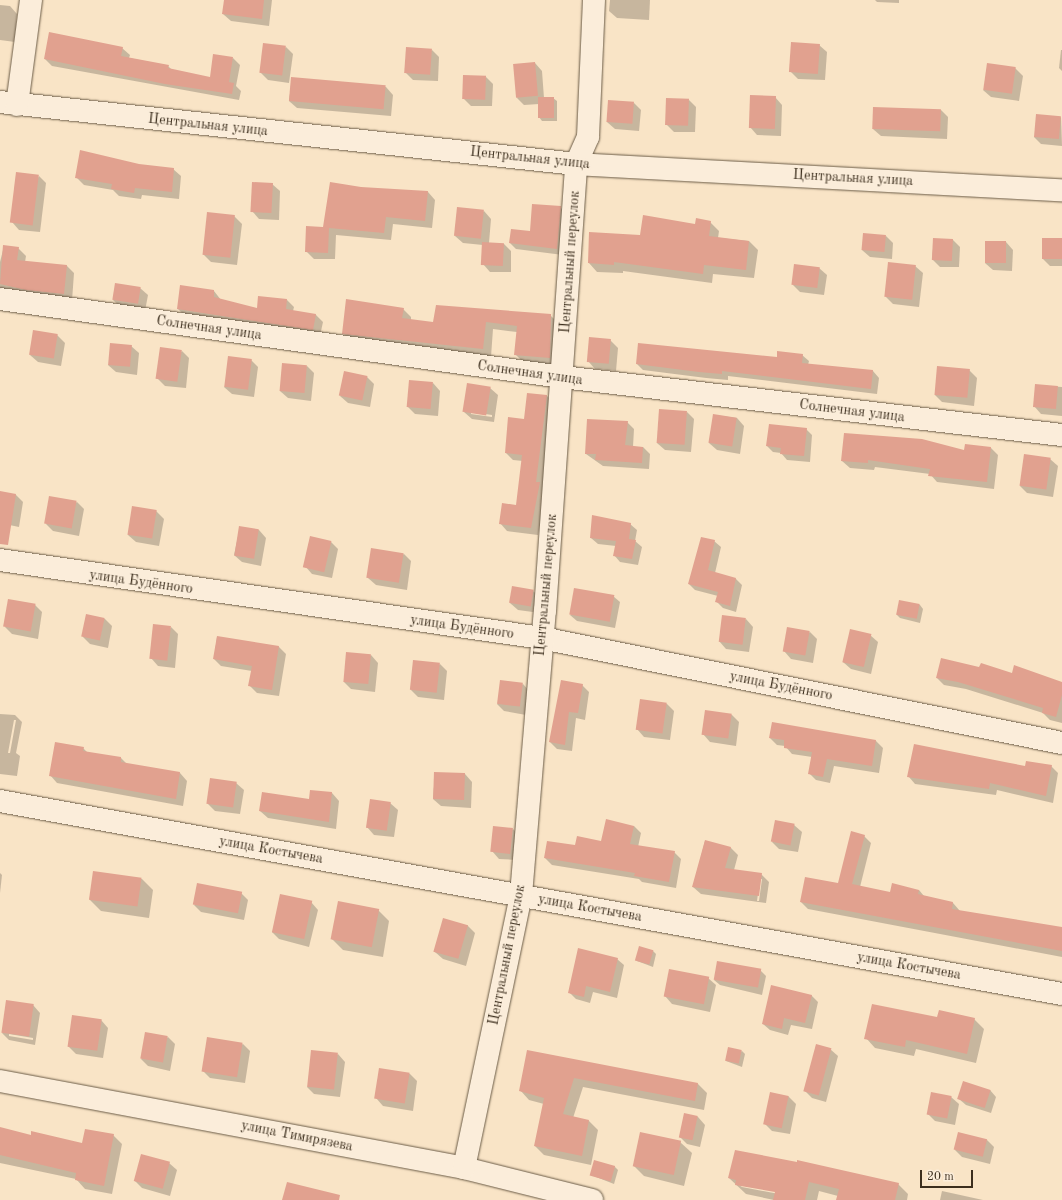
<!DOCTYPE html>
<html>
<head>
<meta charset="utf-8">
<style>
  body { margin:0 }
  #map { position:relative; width:1062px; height:1200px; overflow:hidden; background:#f9e4c6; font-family:"Old Standard TT",serif }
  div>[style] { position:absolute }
  .shadow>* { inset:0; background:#0003 }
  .building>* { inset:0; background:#e1a18f; transform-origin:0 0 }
  .roads { filter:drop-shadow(0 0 1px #6b5c47) drop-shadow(0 0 1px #6b5c47) }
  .minor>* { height:22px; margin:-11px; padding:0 11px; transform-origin:11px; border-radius:11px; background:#fbedda }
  span { translate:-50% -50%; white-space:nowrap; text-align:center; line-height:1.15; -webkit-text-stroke:3px #fbedda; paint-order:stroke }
  .street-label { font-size:14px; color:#3c2e1d }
  .scale { position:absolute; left:920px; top:1170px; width:53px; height:18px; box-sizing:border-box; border:2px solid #3c2e1d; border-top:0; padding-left:5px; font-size:12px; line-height:14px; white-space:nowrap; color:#3c2e1d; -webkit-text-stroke:3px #fbedda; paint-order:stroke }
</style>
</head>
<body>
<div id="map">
  <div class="shadow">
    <i style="clip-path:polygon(225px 0,272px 0,269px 26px,231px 21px,223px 14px)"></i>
    <i style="clip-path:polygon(610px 0,650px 0,649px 20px,617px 18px,609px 11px)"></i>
    <i style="clip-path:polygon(875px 0,899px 0,899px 3px,877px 2px)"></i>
    <i style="clip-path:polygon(0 5px,10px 6px,17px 14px,15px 42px,0 40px)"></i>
    <i style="clip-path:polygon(819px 45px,827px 52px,825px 80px,798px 79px,791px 72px)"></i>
    <i style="clip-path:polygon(286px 47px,293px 54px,289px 83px,268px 80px,260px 72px)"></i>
    <i style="clip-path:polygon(122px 48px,130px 55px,129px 58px,168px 66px,172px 70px,210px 78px,233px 58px,240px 65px,236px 86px,241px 91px,239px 100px,52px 66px,45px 59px)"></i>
    <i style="clip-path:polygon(432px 50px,439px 57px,438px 81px,413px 80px,406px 73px)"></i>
    <i style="clip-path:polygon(1061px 50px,1062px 50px,1062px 71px,1059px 68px)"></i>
    <i style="clip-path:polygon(535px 63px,542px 71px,544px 98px,553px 98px,557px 101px,557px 121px,542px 121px,539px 117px,539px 104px,524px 105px,517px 98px)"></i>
    <i style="clip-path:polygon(1015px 68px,1023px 76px,1019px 101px,991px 97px,983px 90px)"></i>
    <i style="clip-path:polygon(486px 77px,493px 84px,492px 106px,471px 106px,464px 99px)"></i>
    <i style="clip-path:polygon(292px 78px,386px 87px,393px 95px,391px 116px,297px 108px,289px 101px)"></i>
    <i style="clip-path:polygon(775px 97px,782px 105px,781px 136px,757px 135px,750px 127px)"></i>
    <i style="clip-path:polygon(689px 100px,696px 107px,695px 132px,674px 132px,666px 124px)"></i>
    <i style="clip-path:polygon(634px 103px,641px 110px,639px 131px,615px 129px,607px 122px)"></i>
    <i style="clip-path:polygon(941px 110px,948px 117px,947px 139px,881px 136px,873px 129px)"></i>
    <i style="clip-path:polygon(1061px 117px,1062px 146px,1041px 144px,1034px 137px)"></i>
    <i style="clip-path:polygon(173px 169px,181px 176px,179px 199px,142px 195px,141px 199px,119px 196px,113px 190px,84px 185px,76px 177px)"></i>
    <i style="clip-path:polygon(39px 176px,46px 183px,40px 232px,19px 230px,12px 222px)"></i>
    <i style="clip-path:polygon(272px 184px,280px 191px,279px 220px,259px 219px,252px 211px)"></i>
    <i style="clip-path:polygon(361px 188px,428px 192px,435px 200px,432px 228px,393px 224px,391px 240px,336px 235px,335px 259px,314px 259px,306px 251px,324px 228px)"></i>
    <i style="clip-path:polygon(560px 207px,566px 213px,563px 255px,516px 249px,510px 243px,531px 232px)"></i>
    <i style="clip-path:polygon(484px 211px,491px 219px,489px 243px,504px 244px,511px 251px,511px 272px,490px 272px,483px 264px,483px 245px,463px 243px,455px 236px)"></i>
    <i style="clip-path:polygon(234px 216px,242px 224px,237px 265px,211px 262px,203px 254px)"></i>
    <i style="clip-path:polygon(710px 222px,719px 231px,718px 238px,749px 241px,758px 250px,754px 278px,713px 274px,712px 283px,623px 271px,623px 273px,597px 272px,589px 263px,641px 236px)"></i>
    <i style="clip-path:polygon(886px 236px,893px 243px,892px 259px,870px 257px,862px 250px)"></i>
    <i style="clip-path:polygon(934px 239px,953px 240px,960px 247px,959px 267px,940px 267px,932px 259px)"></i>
    <i style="clip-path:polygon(1062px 239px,1062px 266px,1050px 266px,1042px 258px)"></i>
    <i style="clip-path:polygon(1006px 242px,1013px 250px,1012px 271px,993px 270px,985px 263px)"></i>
    <i style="clip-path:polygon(4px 246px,18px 248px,26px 256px,25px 262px,67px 266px,74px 273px,72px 301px,0 289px,0 262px)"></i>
    <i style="clip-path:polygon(915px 266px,923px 273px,919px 307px,893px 304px,886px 297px)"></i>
    <i style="clip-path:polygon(819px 268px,827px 275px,824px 295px,800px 292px,793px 285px)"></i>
    <i style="clip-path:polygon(181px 286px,214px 291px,221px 300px,258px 309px,287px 300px,294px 307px,293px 311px,316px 315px,323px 322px,320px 336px,185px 316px,178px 309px)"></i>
    <i style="clip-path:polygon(140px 288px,148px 295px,145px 311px,120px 307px,113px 300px)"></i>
    <i style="clip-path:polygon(403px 309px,411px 317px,411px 320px,434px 323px,550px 315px,558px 323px,558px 365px,523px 362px,515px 354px,517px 332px,493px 329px,491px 357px,351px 342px,343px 333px)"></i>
    <i style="clip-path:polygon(57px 335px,65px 343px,61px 366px,38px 362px,30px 355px)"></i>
    <i style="clip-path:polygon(610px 340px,618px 348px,616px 371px,595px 369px,588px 361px)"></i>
    <i style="clip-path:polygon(131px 346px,139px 353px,137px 375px,116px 372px,108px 365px)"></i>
    <i style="clip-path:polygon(182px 351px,189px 358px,186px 388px,165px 386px,157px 378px)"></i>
    <i style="clip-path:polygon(802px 355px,809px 361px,808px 365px,873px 371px,879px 378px,877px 394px,728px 376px,728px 380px,706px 378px,643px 370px,637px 364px,778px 358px)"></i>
    <i style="clip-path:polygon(251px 360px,258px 367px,254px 397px,232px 394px,224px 387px)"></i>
    <i style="clip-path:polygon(307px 366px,314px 373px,311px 401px,288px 398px,280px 391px)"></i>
    <i style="clip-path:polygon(969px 370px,977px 378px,974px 406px,942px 402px,935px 395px)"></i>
    <i style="clip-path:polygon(367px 377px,374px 384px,370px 407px,348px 403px,340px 396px)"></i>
    <i style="clip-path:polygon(433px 383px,440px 391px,438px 416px,415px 414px,408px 407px)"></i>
    <i style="clip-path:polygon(1036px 385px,1062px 387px,1062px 416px,1041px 414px,1034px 406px)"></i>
    <i style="clip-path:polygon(evenodd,490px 388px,498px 395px,494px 422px,472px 419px,464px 412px,490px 388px,471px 412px,492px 415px,492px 417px,471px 414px,471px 412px)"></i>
    <i style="clip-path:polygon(528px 394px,547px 396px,554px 403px,547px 491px,538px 535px,507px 531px,500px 523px,517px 506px,523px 461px,513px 460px,506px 453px,525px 420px)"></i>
    <i style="clip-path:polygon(687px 412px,694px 419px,691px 452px,665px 450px,657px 443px)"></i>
    <i style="clip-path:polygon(714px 415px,737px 418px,744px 426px,740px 454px,717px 450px,709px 443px)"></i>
    <i style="clip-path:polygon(627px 422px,634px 429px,633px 447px,643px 447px,650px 454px,649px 469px,603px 466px,586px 454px)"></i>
    <i style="clip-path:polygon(806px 429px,812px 435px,810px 462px,787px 460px,781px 453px,773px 452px,767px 446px)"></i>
    <i style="clip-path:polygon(991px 448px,998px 455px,994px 489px,937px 482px,930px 474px,875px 467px,874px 470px,850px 468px,842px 461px)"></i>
    <i style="clip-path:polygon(1050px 459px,1058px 466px,1053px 497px,1027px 493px,1020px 486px)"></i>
    <i style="clip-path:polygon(0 492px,16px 495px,23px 502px,19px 527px,0 523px)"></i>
    <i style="clip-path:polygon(77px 502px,84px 509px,79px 536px,53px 531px,46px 524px)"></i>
    <i style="clip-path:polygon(156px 511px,164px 519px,159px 546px,136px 542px,128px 535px)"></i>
    <i style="clip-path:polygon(630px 524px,637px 530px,635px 541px,642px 547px,638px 565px,620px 562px,614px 555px,616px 546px,598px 544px,591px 538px)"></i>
    <i style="clip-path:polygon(240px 527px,259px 530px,266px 538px,261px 566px,242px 562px,234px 555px)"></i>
    <i style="clip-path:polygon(714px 541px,721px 547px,715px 573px,736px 579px,742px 585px,736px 612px,723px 608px,717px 602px,718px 596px,695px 590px,689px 584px)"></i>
    <i style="clip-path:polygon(331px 542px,338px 549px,332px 578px,312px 574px,305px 566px)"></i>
    <i style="clip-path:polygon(404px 554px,411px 561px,407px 590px,376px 585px,368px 578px)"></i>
    <i style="clip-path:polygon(533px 591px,541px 598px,540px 613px,518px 610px,510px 603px)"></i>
    <i style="clip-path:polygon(613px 596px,620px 602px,615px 628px,577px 621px,570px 615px)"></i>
    <i style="clip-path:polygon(900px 601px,920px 605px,923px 609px,920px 623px,900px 618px,897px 615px)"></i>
    <i style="clip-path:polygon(35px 605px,42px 612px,38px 639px,12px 634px,5px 627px)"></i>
    <i style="clip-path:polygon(87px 615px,105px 619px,112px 626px,108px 648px,90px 644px,83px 637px)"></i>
    <i style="clip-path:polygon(746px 619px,753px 627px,749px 652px,726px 649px,719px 641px)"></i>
    <i style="clip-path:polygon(171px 627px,178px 634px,175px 668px,158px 666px,151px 658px)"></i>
    <i style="clip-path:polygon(810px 632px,817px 639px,813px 663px,791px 659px,784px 651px)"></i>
    <i style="clip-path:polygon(870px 635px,878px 642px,871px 674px,851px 669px,843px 662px)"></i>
    <i style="clip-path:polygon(217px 637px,279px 647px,286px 654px,279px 696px,257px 693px,249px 685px,252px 671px,221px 666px,214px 659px)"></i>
    <i style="clip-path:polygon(371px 655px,378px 663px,375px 692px,351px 689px,344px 682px)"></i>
    <i style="clip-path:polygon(440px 664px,447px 671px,444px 700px,418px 697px,411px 690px)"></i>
    <i style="clip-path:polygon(980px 668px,1062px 683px,1062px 723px,1050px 720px,1043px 713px,966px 689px,944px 685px,937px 678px)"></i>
    <i style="clip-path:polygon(523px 684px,530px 692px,526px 715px,504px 711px,497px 704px)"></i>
    <i style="clip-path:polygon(582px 685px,589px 692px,585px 720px,576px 718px,572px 751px,557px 749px,550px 742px)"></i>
    <i style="clip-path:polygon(641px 700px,667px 704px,674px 711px,670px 740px,644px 737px,637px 729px)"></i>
    <i style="clip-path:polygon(706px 711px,732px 715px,739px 722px,736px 746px,710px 742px,703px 734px)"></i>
    <i style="clip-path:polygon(evenodd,0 714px,15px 715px,22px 722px,16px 753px,20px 756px,17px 776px,0 774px,0 714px,14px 720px,16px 720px,10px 753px,8px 753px,14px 720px)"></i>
    <i style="clip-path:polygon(770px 738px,876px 741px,883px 748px,879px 773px,834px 766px,830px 783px,816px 780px,809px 773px,812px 757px,792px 754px,785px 746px,777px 745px)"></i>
    <i style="clip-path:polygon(83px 748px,88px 753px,121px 758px,128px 765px,180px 773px,187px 781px,183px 806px,57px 783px,50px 775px)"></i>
    <i style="clip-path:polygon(1051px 766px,1058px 773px,1053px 803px,997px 790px,996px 795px,915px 784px,909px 777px)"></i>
    <i style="clip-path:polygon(435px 773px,465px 774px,472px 782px,471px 808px,441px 806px,433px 799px)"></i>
    <i style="clip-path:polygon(236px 783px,244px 790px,240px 814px,215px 811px,208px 804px)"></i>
    <i style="clip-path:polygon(311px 791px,332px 793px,339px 801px,336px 829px,268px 818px,260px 811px,310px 801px)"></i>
    <i style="clip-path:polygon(390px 803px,398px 810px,394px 837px,374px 835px,367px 827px)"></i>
    <i style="clip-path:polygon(794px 825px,802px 832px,798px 852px,779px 849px,772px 842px)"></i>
    <i style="clip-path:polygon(634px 826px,641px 833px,638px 847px,674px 852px,681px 859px,676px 888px,642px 882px,639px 879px,552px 865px,545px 858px,575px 846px,601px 842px)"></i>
    <i style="clip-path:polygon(513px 829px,520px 836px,518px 860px,499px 859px,492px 851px)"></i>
    <i style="clip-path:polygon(864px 836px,871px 843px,860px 887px,890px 893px,919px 890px,924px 896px,953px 903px,960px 911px,1062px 929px,1062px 957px,808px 909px,801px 902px,839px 884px)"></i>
    <i style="clip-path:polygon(evenodd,705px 841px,731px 848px,738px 855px,734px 870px,761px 874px,769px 882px,766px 903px,701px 894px,693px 887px,705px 841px,760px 879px,762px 879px,759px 901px,757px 901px,760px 879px)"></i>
    <i style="clip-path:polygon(94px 872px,142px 879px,153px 890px,149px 918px,101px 911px,90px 900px)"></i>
    <i style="clip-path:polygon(0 873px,2px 875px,0 893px)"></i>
    <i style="clip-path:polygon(241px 893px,248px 900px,244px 920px,201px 912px,194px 905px)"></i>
    <i style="clip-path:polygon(311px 902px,318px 910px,309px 947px,279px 939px,272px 932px)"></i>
    <i style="clip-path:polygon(378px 910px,389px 921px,383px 957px,343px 950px,332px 939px)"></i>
    <i style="clip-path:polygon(467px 925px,475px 933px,466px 966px,443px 959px,435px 952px)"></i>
    <i style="clip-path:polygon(653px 951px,656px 954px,653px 967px,637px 961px)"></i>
    <i style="clip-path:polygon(617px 959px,624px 965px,617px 998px,593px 992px,590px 1003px,576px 999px,569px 992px)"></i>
    <i style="clip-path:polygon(760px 970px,766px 976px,762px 995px,720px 985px,714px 980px)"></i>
    <i style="clip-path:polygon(708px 978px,716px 985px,710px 1012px,672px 1004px,665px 996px)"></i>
    <i style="clip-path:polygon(811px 995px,818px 1002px,812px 1029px,791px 1025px,788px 1035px,770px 1030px,763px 1024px)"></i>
    <i style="clip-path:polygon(evenodd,33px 1005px,40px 1013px,35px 1045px,9px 1040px,2px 1033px,33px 1005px,9px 1034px,33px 1038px,33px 1040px,9px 1036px,9px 1034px)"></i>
    <i style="clip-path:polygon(938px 1018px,974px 1019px,984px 1029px,976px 1063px,916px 1049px,914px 1056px,875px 1048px,866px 1038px)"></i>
    <i style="clip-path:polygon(101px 1020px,108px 1028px,103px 1058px,76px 1054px,68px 1046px)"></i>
    <i style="clip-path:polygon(168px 1037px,175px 1044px,170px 1071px,148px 1066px,141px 1059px)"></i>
    <i style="clip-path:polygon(243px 1044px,250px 1051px,245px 1083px,210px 1078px,202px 1070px)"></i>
    <i style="clip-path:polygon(830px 1049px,838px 1056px,826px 1102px,812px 1098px,805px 1091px)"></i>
    <i style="clip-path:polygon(528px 1051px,698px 1084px,707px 1093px,704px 1110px,583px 1087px,573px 1118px,589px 1121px,598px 1130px,591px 1165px,544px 1155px,535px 1146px,544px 1104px,529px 1100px,520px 1090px)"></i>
    <i style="clip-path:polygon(742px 1051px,745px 1054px,742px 1067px,726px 1061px)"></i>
    <i style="clip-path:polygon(338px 1054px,345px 1062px,340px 1097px,314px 1094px,307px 1087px)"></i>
    <i style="clip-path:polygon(380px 1069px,410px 1074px,417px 1081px,413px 1111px,383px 1106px,376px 1098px)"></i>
    <i style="clip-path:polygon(990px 1090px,996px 1097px,991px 1113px,966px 1105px,959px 1099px)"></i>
    <i style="clip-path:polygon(788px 1096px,796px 1104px,790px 1134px,772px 1131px,764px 1123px)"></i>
    <i style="clip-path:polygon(951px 1097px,959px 1104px,955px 1125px,935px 1121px,928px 1114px)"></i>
    <i style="clip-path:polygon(685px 1114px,698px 1117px,705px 1125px,700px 1147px,687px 1144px,680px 1137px)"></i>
    <i style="clip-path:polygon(0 1128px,31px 1137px,83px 1144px,113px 1135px,122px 1144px,112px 1194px,85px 1189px,76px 1179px,0 1163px)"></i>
    <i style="clip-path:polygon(987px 1140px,994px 1147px,990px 1164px,962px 1157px,955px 1150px)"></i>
    <i style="clip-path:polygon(680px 1142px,692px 1153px,684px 1186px,644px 1176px,633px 1165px)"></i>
    <i style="clip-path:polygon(169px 1163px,177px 1170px,170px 1196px,142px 1188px,135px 1181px)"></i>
    <i style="clip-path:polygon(615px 1167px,618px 1170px,614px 1184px,591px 1175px)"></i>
    <i style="clip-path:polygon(evenodd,729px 1178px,898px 1184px,908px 1194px,907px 1200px,837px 1200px,838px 1196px,819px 1191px,817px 1200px,774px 1200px,746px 1194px,729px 1178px,739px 1185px,780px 1192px,779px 1194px,742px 1187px,739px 1185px)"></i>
    <i style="clip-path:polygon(942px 1191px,983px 1200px,940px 1200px)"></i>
  </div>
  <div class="building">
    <i style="clip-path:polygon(224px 0,264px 0,262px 19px,222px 14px)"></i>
    <i style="clip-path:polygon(49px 32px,123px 47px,121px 56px,169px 65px,168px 68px,210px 77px,213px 54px,233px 57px,229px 82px,234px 83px,232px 94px,165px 84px,44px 59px)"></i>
    <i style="left:791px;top:42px;width:29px;height:30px;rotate:4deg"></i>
    <i style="left:263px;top:43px;width:23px;height:30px;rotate:7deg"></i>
    <i style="left:406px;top:47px;width:26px;height:26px;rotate:4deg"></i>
    <i style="left:535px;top:62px;width:34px;height:22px;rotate:85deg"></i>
    <i style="left:987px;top:63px;width:29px;height:27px;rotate:8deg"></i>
    <i style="left:463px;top:75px;width:23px;height:24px;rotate:2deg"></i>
    <i style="left:291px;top:77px;width:95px;height:24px;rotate:5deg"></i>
    <i style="left:750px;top:95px;width:26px;height:33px;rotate:2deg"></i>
    <i style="left:538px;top:97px;width:16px;height:21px"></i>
    <i style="left:666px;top:98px;width:23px;height:27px;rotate:2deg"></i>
    <i style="left:608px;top:100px;width:26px;height:22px;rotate:4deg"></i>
    <i style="left:873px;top:107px;width:68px;height:22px;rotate:2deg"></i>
    <i style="left:1036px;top:114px;width:25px;height:23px;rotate:5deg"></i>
    <i style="clip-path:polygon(80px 150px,139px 164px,174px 168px,172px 192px,135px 188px,134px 193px,111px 189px,112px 184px,75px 178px)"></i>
    <i style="left:16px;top:172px;width:23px;height:51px;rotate:7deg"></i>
    <i style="left:252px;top:182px;width:21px;height:30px;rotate:3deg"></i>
    <i style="clip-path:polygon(330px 182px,361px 187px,428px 191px,425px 221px,386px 217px,384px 233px,329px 228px,328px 253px,305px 252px,306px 226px,323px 227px)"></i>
    <i style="clip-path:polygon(532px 204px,561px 206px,557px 249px,509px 243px,511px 229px,530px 231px)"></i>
    <i style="left:457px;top:207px;width:27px;height:29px;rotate:6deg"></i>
    <i style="left:207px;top:212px;width:28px;height:43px;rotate:6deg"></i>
    <i style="clip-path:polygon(643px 215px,695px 224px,696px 218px,711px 221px,709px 236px,749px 241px,746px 270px,704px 265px,703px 274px,614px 262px,614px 265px,588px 263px,589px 232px,640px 235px)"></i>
    <i style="left:863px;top:233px;width:23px;height:17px;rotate:5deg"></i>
    <i style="left:933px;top:238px;width:20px;height:22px;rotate:3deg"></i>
    <i style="left:1042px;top:238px;width:20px;height:21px"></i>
    <i style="left:985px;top:241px;width:21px;height:22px"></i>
    <i style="left:482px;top:242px;width:22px;height:23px;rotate:3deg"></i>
    <i style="clip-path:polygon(3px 245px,19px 247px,17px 260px,67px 265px,64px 294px,26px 290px,0 284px)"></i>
    <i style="left:888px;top:262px;width:28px;height:35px;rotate:6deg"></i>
    <i style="left:794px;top:264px;width:26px;height:21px;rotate:7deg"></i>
    <i style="left:115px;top:283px;width:26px;height:17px;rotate:9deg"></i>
    <i style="clip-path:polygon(180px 285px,214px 290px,214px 297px,257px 308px,258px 296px,287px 299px,286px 309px,316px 314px,313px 330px,177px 309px)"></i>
    <i style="clip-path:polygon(346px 299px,404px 308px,402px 318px,433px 322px,436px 305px,551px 314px,550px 358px,514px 355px,517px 326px,486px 322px,483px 349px,342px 334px)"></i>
    <i style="left:33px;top:330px;width:25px;height:25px;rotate:9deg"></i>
    <i style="left:589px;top:337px;width:22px;height:25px;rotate:5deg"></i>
    <i style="left:110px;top:343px;width:22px;height:22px;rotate:5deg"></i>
    <i style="clip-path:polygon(638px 343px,777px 357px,777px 351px,803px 354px,802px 363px,873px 370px,871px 389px,722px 371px,722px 374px,699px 372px,636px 364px)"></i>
    <i style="left:160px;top:347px;width:22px;height:32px;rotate:8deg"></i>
    <i style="left:228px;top:356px;width:24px;height:31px;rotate:7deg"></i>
    <i style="left:282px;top:363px;width:25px;height:28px;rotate:5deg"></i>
    <i style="left:937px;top:366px;width:33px;height:29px;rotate:5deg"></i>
    <i style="left:344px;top:371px;width:24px;height:25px;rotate:12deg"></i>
    <i style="left:409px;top:380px;width:24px;height:27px;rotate:5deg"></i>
    <i style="left:467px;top:383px;width:24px;height:29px;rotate:9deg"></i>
    <i style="left:1035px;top:384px;width:23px;height:23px;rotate:5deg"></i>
    <i style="clip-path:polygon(527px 393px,547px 395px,536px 482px,540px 482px,531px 528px,499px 524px,502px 503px,516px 505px,522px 455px,505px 453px,508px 417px,524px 419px)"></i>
    <i style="left:659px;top:409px;width:28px;height:34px;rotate:4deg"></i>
    <i style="left:713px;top:414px;width:24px;height:29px;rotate:9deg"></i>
    <i style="clip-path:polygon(587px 419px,628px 421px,625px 445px,643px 447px,642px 463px,595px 460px,596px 454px,585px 454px)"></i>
    <i style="clip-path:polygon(769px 424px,807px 428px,804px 456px,780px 454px,781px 448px,766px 446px)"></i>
    <i style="clip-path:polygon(844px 433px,922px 439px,964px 450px,965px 444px,991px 447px,987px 482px,928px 476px,930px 469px,868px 460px,868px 463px,841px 461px)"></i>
    <i style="left:1024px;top:454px;width:27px;height:32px;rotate:8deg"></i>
    <i style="clip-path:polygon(0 491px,16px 494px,8px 545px,0 544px)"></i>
    <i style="left:49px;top:496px;width:28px;height:28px;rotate:10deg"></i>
    <i style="left:132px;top:506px;width:25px;height:29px;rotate:9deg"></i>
    <i style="clip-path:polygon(592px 515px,631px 523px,629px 539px,636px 540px,632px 559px,613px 556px,616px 541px,590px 538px)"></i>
    <i style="left:239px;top:526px;width:20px;height:30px;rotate:9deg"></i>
    <i style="left:310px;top:536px;width:22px;height:32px;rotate:13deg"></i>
    <i style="clip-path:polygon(701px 537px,715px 540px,708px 570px,736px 578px,730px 606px,715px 602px,718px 592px,688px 584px)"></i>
    <i style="left:371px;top:548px;width:33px;height:30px;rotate:9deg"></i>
    <i style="left:512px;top:586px;width:22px;height:17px;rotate:10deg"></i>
    <i style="left:574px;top:588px;width:41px;height:27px;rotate:10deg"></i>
    <i style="left:8px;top:599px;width:28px;height:28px;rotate:10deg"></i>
    <i style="left:899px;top:600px;width:21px;height:15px;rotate:11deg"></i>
    <i style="left:86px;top:614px;width:19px;height:23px;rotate:12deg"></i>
    <i style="left:722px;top:615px;width:24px;height:27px;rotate:7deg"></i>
    <i style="left:153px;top:624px;width:18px;height:35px;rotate:6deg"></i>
    <i style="left:787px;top:627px;width:23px;height:25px;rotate:10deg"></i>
    <i style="left:850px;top:629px;width:22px;height:34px;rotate:13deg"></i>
    <i style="clip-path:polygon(217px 636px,279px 646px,272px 690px,248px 686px,252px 666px,213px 659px)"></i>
    <i style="left:346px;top:652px;width:25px;height:30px;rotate:5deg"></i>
    <i style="clip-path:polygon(941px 658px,979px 667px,981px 663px,1012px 673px,1014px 665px,1062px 682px,1062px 695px,1056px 717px,1042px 713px,1043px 708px,958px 682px,936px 678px)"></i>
    <i style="left:413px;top:660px;width:27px;height:30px;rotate:6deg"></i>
    <i style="left:500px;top:680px;width:23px;height:24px;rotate:7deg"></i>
    <i style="clip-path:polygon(561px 680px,583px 684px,578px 713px,569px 712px,565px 745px,549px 742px)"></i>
    <i style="left:640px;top:699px;width:27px;height:31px;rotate:8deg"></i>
    <i style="left:705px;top:710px;width:27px;height:25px;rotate:8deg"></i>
    <i style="clip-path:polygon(772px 722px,876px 740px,872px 766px,827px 759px,823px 777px,808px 774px,812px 752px,784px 748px,784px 740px,769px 738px)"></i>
    <i style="clip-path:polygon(55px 742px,84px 747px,83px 751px,121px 757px,121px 762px,180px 772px,176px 799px,49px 776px)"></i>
    <i style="clip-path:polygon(914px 744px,1025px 766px,1026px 761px,1052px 765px,1046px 796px,990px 783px,989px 789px,907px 777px)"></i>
    <i style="left:434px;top:772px;width:31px;height:27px;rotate:2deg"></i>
    <i style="left:210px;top:778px;width:27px;height:26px;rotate:8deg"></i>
    <i style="clip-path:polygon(310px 790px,332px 792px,329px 822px,259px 811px,262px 792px,309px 799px)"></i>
    <i style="left:370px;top:799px;width:21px;height:29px;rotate:8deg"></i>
    <i style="clip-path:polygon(606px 819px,634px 826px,630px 844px,675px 851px,669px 882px,634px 876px,635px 873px,544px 858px,547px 841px,575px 845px,577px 836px,601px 841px)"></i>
    <i style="left:775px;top:820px;width:20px;height:22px;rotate:11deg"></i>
    <i style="left:493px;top:826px;width:20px;height:26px;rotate:6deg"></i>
    <i style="clip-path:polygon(851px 831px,865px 835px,852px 884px,890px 892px,892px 883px,919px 890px,918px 894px,953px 902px,952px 909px,1062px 927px,1062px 951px,800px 902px,805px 877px,838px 883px)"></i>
    <i style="clip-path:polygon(705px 840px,731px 847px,725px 868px,762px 873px,759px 896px,692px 887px)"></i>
    <i style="left:93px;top:871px;width:49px;height:29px;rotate:8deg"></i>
    <i style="left:197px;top:883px;width:46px;height:22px;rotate:11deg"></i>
    <i style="left:280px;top:894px;width:33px;height:39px;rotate:12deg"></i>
    <i style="left:338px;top:901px;width:42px;height:39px;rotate:11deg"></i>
    <i style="left:443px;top:918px;width:26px;height:35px;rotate:16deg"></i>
    <i style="left:639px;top:946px;width:15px;height:15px;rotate:16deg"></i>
    <i style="clip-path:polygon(578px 948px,618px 958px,610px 992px,586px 986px,584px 997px,568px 993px)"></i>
    <i style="left:717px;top:961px;width:45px;height:19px;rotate:10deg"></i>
    <i style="left:669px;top:969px;width:41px;height:28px;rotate:11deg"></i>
    <i style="clip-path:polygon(771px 985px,812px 995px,805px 1023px,784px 1018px,782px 1029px,762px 1024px)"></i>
    <i style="left:6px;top:1000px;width:28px;height:33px;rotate:8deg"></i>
    <i style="clip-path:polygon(872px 1004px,937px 1017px,939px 1010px,975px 1018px,967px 1054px,906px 1040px,905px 1047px,864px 1039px)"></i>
    <i style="left:72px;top:1015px;width:30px;height:32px;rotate:8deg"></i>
    <i style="left:145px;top:1032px;width:23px;height:27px;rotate:10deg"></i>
    <i style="left:207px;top:1037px;width:36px;height:35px;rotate:9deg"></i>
    <i style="left:816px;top:1044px;width:16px;height:49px;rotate:15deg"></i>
    <i style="left:728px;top:1047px;width:14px;height:14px;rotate:12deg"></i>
    <i style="left:311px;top:1050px;width:27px;height:37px;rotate:6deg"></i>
    <i style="clip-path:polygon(527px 1050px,698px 1083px,695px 1101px,574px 1078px,563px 1114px,589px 1120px,582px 1156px,534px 1146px,544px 1098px,519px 1091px)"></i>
    <i style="left:379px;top:1068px;width:31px;height:31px;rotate:9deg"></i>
    <i style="left:963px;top:1081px;width:29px;height:19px;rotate:18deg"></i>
    <i style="left:770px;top:1092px;width:19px;height:33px;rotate:12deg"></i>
    <i style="left:931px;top:1092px;width:21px;height:23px;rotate:11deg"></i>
    <i style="left:684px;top:1113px;width:14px;height:25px;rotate:12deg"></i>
    <i style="clip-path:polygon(0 1127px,31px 1135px,31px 1131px,82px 1143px,85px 1129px,114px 1134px,104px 1186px,75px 1180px,76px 1173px,0 1155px)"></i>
    <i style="left:640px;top:1132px;width:42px;height:35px;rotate:12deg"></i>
    <i style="left:958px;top:1132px;width:30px;height:18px;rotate:14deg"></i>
    <i style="clip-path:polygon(735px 1150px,797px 1162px,797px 1160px,899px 1183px,895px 1200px,836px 1200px,839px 1189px,809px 1182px,805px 1200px,773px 1200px,775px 1192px,735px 1185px,736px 1180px,728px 1178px)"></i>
    <i style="left:141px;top:1154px;width:30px;height:28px;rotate:15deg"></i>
    <i style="left:594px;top:1160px;width:22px;height:16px;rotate:16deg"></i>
    <i style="clip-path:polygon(287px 1182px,340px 1195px,339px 1200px,282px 1200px)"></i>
  </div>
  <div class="roads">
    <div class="minor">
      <i style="left:0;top:102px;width:579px;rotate:6.14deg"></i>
      <i style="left:576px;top:164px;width:487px;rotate:3.1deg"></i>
      <i style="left:17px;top:105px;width:106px;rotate:-82.4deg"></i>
      <i style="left:0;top:299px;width:567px;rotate:7.9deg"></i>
      <i style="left:562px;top:377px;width:503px;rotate:6.62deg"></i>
      <i style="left:0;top:560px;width:548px;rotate:8.19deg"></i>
      <i style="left:542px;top:638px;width:530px;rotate:11.42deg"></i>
      <i style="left:0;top:801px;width:1079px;rotate:10.3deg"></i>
      <i style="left:0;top:1081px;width:472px;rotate:10.6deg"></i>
      <i style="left:464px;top:1168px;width:132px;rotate:14deg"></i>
      <i style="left:464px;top:1168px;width:279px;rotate:-78.2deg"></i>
      <i style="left:521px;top:895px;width:285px;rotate:-85.2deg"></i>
      <i style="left:545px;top:611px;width:448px;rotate:-86deg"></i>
      <i style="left:576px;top:164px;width:30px;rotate:-66deg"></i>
      <i style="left:588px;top:137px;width:137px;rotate:-87.5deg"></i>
    </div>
  </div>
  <div class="street-label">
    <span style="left:208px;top:125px;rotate:6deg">Центральная улица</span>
    <span style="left:530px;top:158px;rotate:6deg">Центральная улица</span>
    <span style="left:853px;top:178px;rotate:3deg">Центральная улица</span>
    <span style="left:570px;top:262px;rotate:-86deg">Центральный переулок</span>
    <span style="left:209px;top:328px;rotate:8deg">Солнечная улица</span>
    <span style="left:530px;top:373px;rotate:8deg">Солнечная улица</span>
    <span style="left:852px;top:411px;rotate:7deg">Солнечная улица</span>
    <span style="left:141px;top:582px;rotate:8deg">улица Будённого</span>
    <span style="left:546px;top:585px;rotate:-85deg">Центральный переулок</span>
    <span style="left:462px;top:627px;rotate:8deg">улица Будённого</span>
    <span style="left:781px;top:686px;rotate:11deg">улица Будённого</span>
    <span style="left:271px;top:850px;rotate:10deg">улица Костычева</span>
    <span style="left:590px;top:908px;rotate:10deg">улица Костычева</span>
    <span style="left:507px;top:955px;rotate:-79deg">Центральный переулок</span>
    <span style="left:909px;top:966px;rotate:10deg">улица Костычева</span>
    <span style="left:297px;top:1136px;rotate:11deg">улица Тимирязева</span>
  </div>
  <div class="scale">20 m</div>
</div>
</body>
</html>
